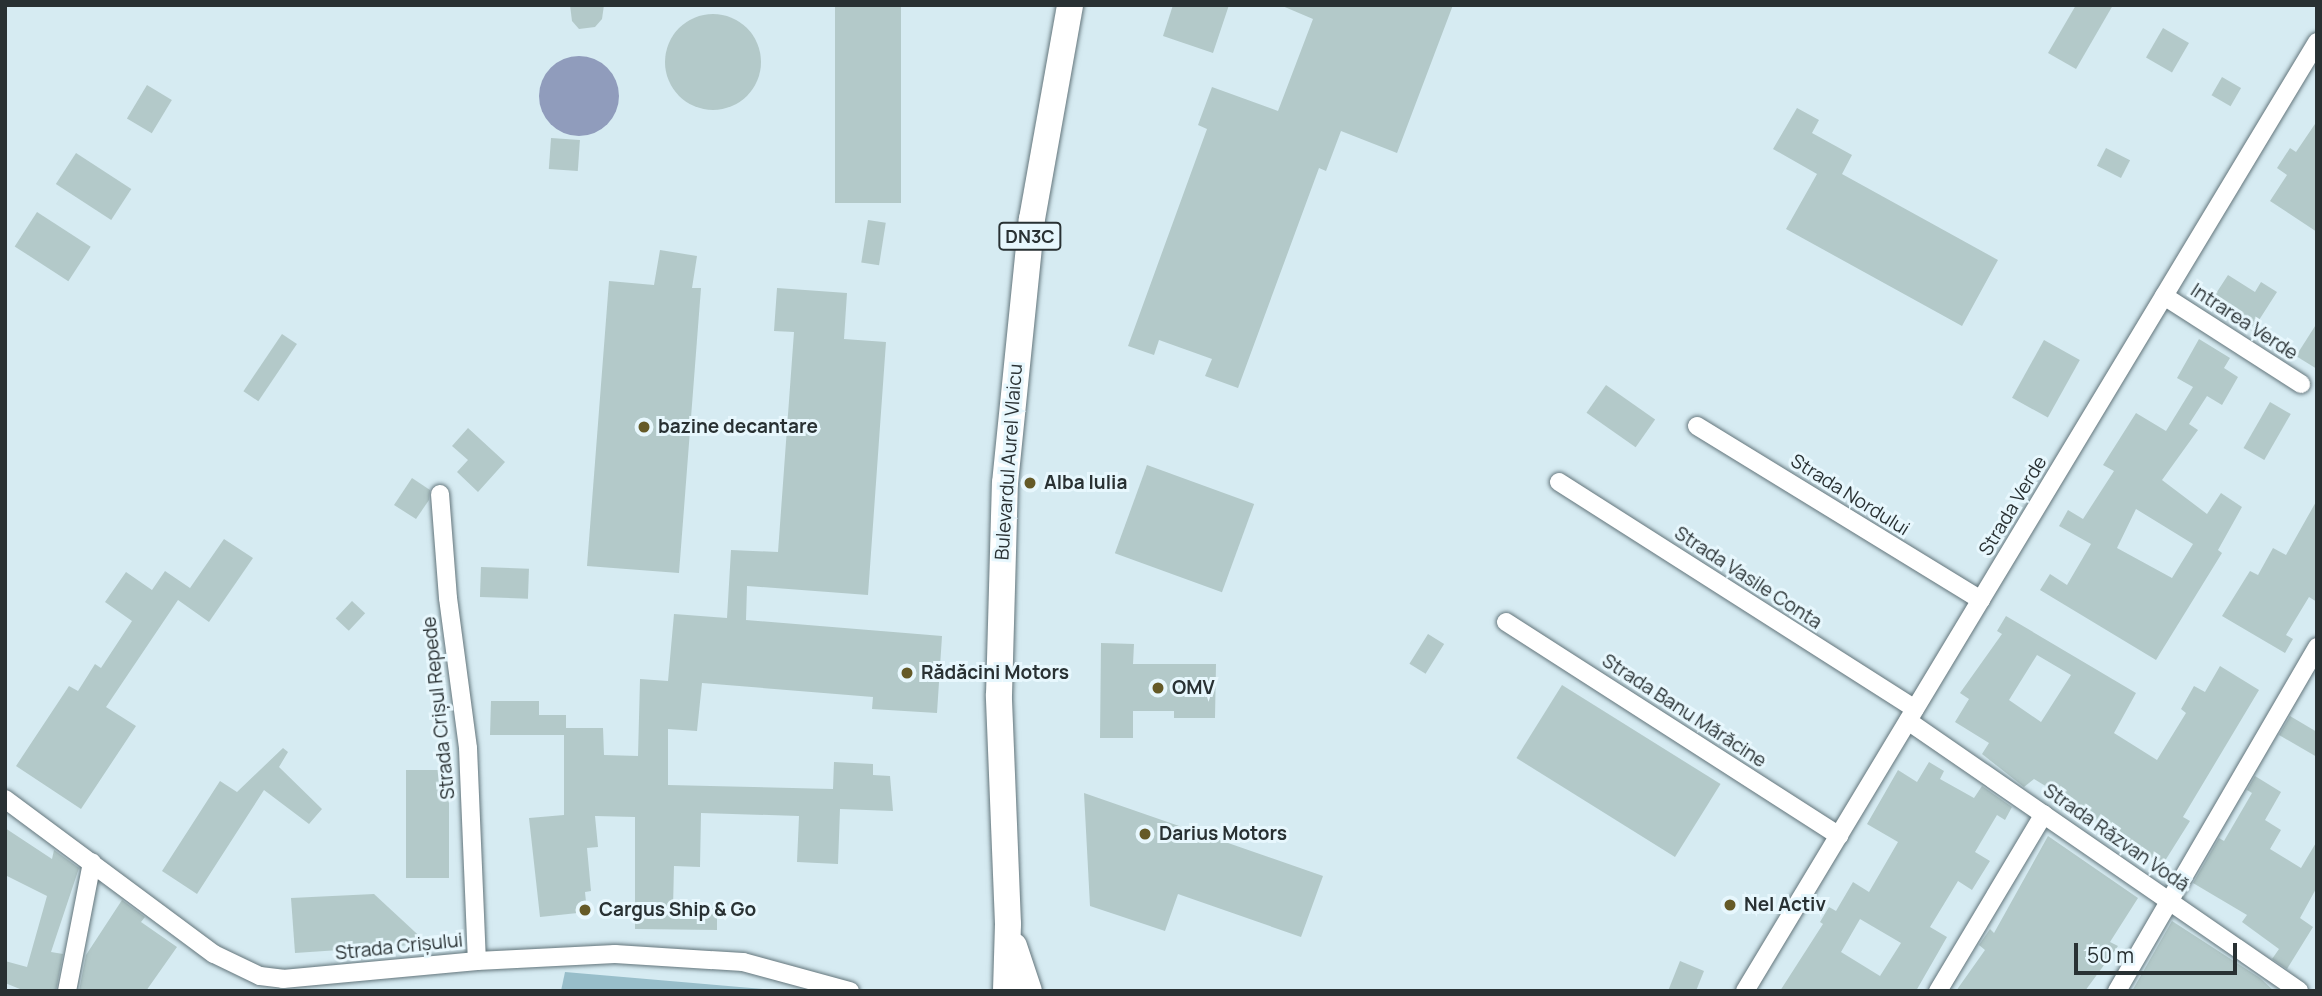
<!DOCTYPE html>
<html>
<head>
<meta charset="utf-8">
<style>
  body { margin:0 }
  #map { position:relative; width:2322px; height:996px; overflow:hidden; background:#d6ebf2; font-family:Manrope,sans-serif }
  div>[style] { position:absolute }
  .green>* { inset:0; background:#98beca }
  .water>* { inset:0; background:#909cbc }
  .round { border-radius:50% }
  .building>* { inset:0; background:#b3c9c9; transform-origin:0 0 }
  .roads { filter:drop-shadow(0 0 2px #63757b) drop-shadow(0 0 2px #63757b) }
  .street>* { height:18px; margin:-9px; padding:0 9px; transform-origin:9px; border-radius:9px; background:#fff }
  .primary>* { height:26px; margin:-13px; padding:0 13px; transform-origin:13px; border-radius:13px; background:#fff }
  .dots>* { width:19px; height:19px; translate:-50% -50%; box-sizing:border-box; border:4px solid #e7f7fd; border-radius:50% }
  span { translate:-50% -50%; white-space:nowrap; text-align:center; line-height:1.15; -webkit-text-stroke:6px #e7f7fd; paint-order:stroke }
  .shield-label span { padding:2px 5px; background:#e7f7fd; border:2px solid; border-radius:5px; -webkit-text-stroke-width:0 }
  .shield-label { font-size:18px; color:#293133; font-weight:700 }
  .street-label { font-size:19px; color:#293133 }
  .poi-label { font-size:19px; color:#293133; font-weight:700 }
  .left { translate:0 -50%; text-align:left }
  .frame { position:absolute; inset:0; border:7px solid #293133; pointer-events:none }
  .scale { position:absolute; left:2074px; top:943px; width:163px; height:32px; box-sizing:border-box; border:4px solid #293133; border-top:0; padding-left:9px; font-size:21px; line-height:24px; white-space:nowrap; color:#293133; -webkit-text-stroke:5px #e7f7fd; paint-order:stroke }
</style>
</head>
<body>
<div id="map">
  <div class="green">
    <i style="clip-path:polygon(565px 972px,763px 989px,774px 991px,561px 991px)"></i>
  </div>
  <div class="water">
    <i class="round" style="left:539px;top:56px;width:80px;height:80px"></i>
  </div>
  <div class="building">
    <i style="clip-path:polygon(570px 5px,604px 5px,602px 19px,595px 27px,579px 29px,572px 21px)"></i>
    <i style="left:835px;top:5px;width:66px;height:198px"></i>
    <i style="clip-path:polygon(1173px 5px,1229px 5px,1213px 53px,1163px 36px)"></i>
    <i style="clip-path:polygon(1280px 5px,1453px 5px,1397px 153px,1341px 131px,1326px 171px,1319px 168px,1238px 388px,1205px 376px,1212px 359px,1159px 340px,1154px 355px,1128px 346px,1207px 129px,1198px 125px,1212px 87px,1278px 111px,1313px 19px)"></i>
    <i style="clip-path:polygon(2076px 5px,2113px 5px,2076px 69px,2048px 53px)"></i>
    <i class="round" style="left:665px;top:14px;width:96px;height:96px"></i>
    <i style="left:2163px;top:28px;width:30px;height:34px;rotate:30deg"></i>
    <i style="left:2222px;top:77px;width:22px;height:21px;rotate:30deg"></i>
    <i style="left:147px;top:85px;width:29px;height:39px;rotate:31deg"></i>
    <i style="clip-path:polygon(1797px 108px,1819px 120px,1812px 133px,1852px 155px,1842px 174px,1998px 260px,1962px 326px,1786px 229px,1817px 174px,1773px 149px)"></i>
    <i style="clip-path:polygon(2317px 121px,2317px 232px,2270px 201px,2287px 175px,2277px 168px,2290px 148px,2296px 152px)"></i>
    <i style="left:551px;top:138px;width:29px;height:31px;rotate:4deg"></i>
    <i style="left:2106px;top:148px;width:27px;height:20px;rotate:27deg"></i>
    <i style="left:76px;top:153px;width:66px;height:37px;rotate:33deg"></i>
    <i style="left:37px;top:212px;width:64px;height:41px;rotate:33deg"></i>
    <i style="left:868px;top:220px;width:18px;height:43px;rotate:9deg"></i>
    <i style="clip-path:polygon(660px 250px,697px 256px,692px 288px,701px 288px,679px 573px,587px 566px,609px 281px,654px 285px)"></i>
    <i style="clip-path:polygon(2228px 275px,2255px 292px,2261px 282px,2277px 292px,2252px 331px,2236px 320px,2242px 312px,2215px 295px)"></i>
    <i style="clip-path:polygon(777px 288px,847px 293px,844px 339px,886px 342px,868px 595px,747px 586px,746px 620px,942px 636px,937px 713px,872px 709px,873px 697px,702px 683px,697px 731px,668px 729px,668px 785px,833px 789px,834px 762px,873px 764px,873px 775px,890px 776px,893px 811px,840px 809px,838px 864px,797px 862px,799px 816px,701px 813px,700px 867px,674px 866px,673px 908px,717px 908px,717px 930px,635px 929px,635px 817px,595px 816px,598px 847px,587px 848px,591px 891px,585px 892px,587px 912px,540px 917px,529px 818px,564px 815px,564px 735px,490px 735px,491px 701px,539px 701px,539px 715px,566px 715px,566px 728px,603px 728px,604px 755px,638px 756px,640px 679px,668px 681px,674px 614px,727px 618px,731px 550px,778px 552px,794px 332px,774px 331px)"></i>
    <i style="clip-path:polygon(2317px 323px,2317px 369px,2296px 356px)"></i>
    <i style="left:282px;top:334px;width:18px;height:69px;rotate:34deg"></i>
    <i style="clip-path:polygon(evenodd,2199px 339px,2230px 358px,2224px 368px,2238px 377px,2222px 405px,2207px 396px,2189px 424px,2198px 430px,2162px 480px,2207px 514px,2221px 493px,2242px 507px,2218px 550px,2222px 553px,2156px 660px,2040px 590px,2050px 574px,2067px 585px,2091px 544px,2059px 526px,2068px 510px,2083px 519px,2114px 471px,2103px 465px,2136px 413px,2166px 431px,2193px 387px,2177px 378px,2199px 339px,2136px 509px,2193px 544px,2172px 578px,2117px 548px,2136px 509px)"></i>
    <i style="left:2044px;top:340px;width:41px;height:66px;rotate:29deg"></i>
    <i style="left:1606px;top:385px;width:60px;height:34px;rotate:35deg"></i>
    <i style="left:2270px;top:402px;width:24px;height:53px;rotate:30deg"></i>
    <i style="clip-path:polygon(468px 428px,505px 462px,478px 492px,457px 472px,468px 460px,452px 446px)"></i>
    <i style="left:1147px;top:465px;width:114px;height:94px;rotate:20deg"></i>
    <i style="clip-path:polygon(412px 478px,430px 490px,429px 500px,416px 519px,394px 505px)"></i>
    <i style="clip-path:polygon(2317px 500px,2317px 602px,2309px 597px,2286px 635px,2293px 639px,2285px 653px,2222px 616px,2250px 571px,2258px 575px,2273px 548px,2286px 555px)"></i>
    <i style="clip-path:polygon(224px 539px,253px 558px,209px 622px,178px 600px,106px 707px,136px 726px,81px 809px,16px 766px,69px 686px,78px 691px,95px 664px,101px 668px,132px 621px,105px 602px,126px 572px,152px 590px,165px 571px,190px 588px)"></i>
    <i style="left:481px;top:567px;width:48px;height:30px;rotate:2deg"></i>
    <i style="left:352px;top:601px;width:18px;height:24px;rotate:43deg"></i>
    <i style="clip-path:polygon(evenodd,2006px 616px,2136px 693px,2114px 733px,2157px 760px,2186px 713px,2181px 709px,2194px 686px,2205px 692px,2220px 666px,2259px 690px,2183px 817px,2190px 821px,2163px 864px,2062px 807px,2067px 799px,2034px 779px,2024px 787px,1982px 754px,1989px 743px,1955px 722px,1969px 699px,1960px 693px,2002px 634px,1997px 631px,2006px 616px,2037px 655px,2071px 675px,2041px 722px,2009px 700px,2037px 655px)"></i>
    <i style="left:1428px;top:634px;width:19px;height:35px;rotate:32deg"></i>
    <i style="clip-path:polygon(1101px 643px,1134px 644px,1133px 664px,1216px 664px,1215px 718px,1174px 718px,1174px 711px,1133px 711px,1133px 738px,1100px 738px)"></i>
    <i style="left:1562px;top:685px;width:187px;height:86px;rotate:32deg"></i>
    <i style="clip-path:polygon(2290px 716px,2317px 732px,2317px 757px,2279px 735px)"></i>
    <i style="clip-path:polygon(283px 748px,288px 752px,279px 767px,322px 809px,309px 824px,264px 790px,197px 894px,162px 871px,220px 781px,237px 792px)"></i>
    <i style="clip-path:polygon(evenodd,1929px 762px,1944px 771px,1940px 779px,1974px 798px,1982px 786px,2012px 807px,2005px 820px,1997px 815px,1975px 852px,1990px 861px,1972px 890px,1958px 881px,1930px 927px,1947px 937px,1916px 991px,1780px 991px,1823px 924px,1820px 922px,1829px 907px,1836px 911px,1853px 882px,1869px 892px,1898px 842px,1867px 824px,1898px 770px,1917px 782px,1929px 762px,1860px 919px,1901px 943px,1880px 976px,1841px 952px,1860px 919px)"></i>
    <i style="left:406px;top:770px;width:43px;height:108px"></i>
    <i style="clip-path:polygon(2255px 776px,2281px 792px,2265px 820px,2281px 830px,2270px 849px,2301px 868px,2317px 841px,2317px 887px,2300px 918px,2313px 927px,2287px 969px,2272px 959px,2279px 949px,2242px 922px,2247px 915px,2193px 883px,2219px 838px,2224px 841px,2252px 793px,2247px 790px)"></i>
    <i style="clip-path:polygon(1084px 793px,1323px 876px,1301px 937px,1178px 894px,1165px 931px,1090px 906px)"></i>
    <i style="clip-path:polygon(5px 828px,52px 859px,54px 850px,79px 868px,51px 952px,63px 954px,56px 991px,25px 991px,5px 983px,5px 961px,27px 967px,47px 896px,5px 875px)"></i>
    <i style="clip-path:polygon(2048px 836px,2138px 898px,2110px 942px,2118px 946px,2085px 991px,1956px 991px,1985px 950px,1979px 945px,1990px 929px,1994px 933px)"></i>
    <i style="clip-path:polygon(374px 894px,428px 944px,295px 953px,291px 898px)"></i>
    <i style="clip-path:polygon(122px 900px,145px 917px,141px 922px,177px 947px,146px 991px,79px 991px,86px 955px)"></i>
    <i style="clip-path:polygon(2172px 921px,2260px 978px,2274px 991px,2132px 991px)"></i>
    <i style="clip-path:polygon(1680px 961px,1704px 971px,1696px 991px,1668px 991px)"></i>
  </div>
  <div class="roads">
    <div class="street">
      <i style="left:2164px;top:296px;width:163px;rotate:32.7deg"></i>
      <i style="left:1697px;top:426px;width:333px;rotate:31.5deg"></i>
      <i style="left:1559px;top:482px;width:422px;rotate:32.5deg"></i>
      <i style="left:440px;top:494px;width:104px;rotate:85.6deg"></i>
      <i style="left:448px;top:598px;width:151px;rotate:82.4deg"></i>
      <i style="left:468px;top:748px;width:213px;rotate:87.6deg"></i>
      <i style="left:1506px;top:622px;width:396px;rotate:32.7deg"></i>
      <i style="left:1908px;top:721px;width:475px;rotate:34.6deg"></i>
      <i style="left:5px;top:799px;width:260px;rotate:36.6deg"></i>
      <i style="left:214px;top:954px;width:51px;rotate:25.6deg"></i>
      <i style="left:260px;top:976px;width:23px;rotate:7deg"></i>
      <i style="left:283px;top:979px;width:195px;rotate:-5.3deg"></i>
      <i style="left:477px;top:961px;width:138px;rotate:-2.9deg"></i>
      <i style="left:615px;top:954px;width:128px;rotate:3.6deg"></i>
      <i style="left:743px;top:962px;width:111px;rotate:15.2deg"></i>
      <i style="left:67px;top:991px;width:131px;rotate:-79deg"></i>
      <i style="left:1745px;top:991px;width:1108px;rotate:-58.92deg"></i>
      <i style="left:1938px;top:991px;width:206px;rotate:-59.1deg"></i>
      <i style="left:2117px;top:991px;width:398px;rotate:-59.8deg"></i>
    </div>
    <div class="primary">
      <i style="left:1014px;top:946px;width:47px;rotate:71.6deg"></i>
      <i style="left:1006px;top:991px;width:67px;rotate:-88.3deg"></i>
      <i style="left:1008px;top:924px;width:229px;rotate:-92.3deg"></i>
      <i style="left:999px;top:695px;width:212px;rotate:-88.4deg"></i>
      <i style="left:1005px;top:483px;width:265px;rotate:-84.2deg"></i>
      <i style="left:1032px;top:219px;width:217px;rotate:-79.9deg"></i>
    </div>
  </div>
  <div class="dots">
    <i style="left:644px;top:427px;background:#655a27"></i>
    <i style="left:1030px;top:483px;background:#655a27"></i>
    <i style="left:907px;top:673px;background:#655a27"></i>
    <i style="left:1158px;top:688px;background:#655a27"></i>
    <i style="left:1145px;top:834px;background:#655a27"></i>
    <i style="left:1730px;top:905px;background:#655a27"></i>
    <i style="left:585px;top:910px;background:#655a27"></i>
  </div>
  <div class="shield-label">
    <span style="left:1030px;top:236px">DN3C</span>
  </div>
  <div class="street-label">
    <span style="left:2244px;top:322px;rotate:33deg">Intrarea Verde</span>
    <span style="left:1009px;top:462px;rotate:-86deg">Bulevardul Aurel Vlaicu</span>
    <span style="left:1850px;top:495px;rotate:32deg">Strada Nordului</span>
    <span style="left:2013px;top:506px;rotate:-59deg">Strada Verde</span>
    <span style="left:1748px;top:578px;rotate:33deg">Strada Vasile Conta</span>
    <span style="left:439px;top:708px;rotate:-96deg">Strada Crișul Repede</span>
    <span style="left:1684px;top:711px;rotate:33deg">Strada Banu Mărăcine</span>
    <span style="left:2116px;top:838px;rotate:35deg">Strada Răzvan Vodă</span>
    <span style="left:399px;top:947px;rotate:-6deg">Strada Crișului</span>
  </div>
  <div class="poi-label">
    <span class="left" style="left:658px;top:427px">bazine decantare</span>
    <span class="left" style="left:1044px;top:483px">Alba Iulia</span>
    <span class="left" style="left:921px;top:673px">Rădăcini Motors</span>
    <span class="left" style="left:1172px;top:688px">OMV</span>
    <span class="left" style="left:1159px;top:834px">Darius Motors</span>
    <span class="left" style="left:1744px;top:905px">Nel Activ</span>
    <span class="left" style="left:599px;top:910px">Cargus Ship &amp; Go</span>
  </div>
  <div class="frame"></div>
  <div class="scale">50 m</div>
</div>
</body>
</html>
